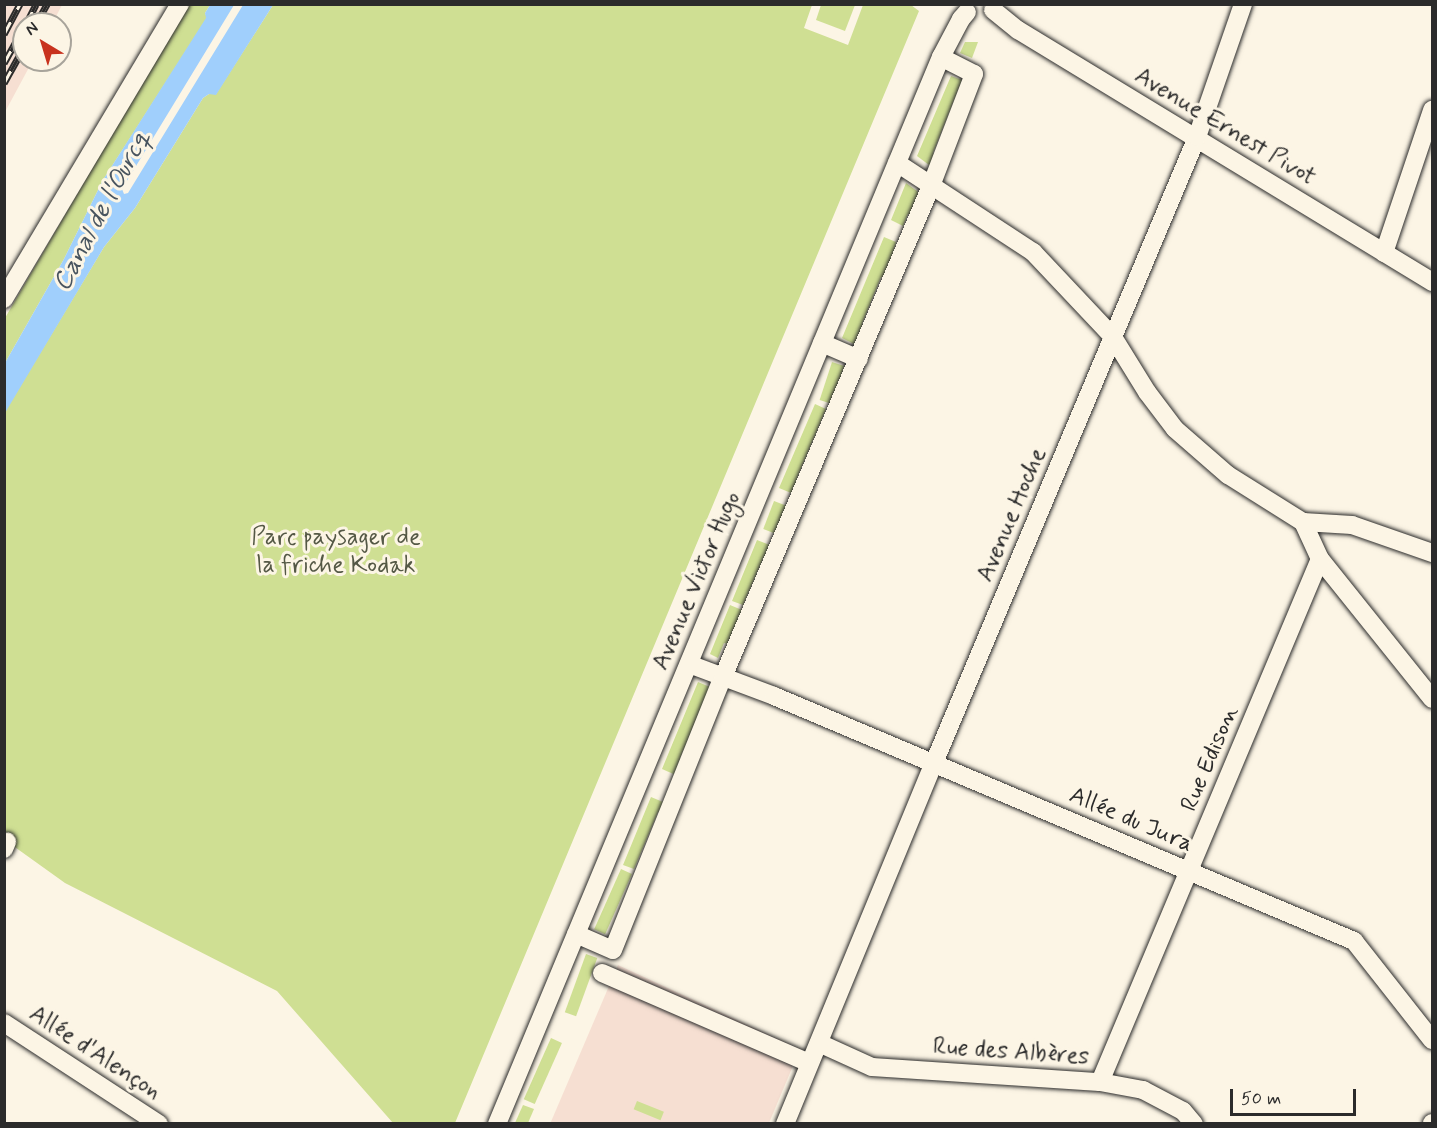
<!DOCTYPE html>
<html>
<head>
<meta charset="utf-8">
<style>
  body { margin:0 }
  #map { position:relative; width:1437px; height:1128px; overflow:hidden; background:#fcf5e5; font-family:Mynerve,sans-serif }
  div>[style] { position:absolute }
  .built>* { inset:0; background:#f6dfd2 }
  .green>* { inset:0; background:#cfdf93; transform-origin:0 0 }
  .water>* { inset:0; background:#a0cffc }
  .roads { filter:drop-shadow(0 0 2px #2b2b2b) drop-shadow(0 0 2px #2b2b2b) }
  .minor>* { height:18px; margin:-9px; padding:0 9px; transform-origin:9px; border-radius:9px; background:#fcf5e5 }
  .rail>* { height:7px; margin-top:-3.5px; transform-origin:0; background:repeating-linear-gradient(90deg,#fcf5e5 0 14px,#2b2b2b 0 28px); box-sizing:border-box; border-block:2px solid #2b2b2b }
  span { translate:-50% -50%; white-space:nowrap; text-align:center; line-height:1.15; -webkit-text-stroke:6px #fcf5e5; paint-order:stroke }
  .street-label { font-size:24px; color:#2b2b2b }
  .park-label { font-size:24px; color:#545845 }
  .water-label { font-size:26px; color:#48545f; font-style:italic }
  .frame { position:absolute; inset:0; border:6px solid #2b2b2b; pointer-events:none }
  .north { position:absolute; left:12px; top:12px; width:60px; height:60px; box-sizing:border-box; background:#fcf5e5; border:2px solid #a8a49b; border-radius:50%; rotate:322deg; font-size:16px; font-weight:700; line-height:24px; text-align:center; color:#2b2b2b }
  .north::after { content:''; display:block; margin:auto; width:21px; height:27px; background:#c8321e; clip-path:polygon(50% 0,100% 100%,50% 72%,0 100%) }
  .scale { position:absolute; left:1230px; top:1089px; width:126px; height:27px; box-sizing:border-box; border:3px solid #2b2b2b; border-top:0; padding-left:8px; font-size:18px; line-height:21px; white-space:nowrap; color:#2b2b2b; -webkit-text-stroke:4px #fcf5e5; paint-order:stroke }
</style>
</head>
<body>
<div id="map">
  <div class="built">
    <i style="clip-path:polygon(5px 4px,62px 5px,52px 24px,24px 24px,24px 60px,33px 60px,5px 112px)"></i>
    <i style="clip-path:polygon(618px 965px,800px 1049px,769px 1123px,550px 1124px)"></i>
  </div>
  <div class="green">
    <i style="clip-path:polygon(187px 5px,210px 5px,205px 13px,207px 18px,103px 180px,64px 259px,5px 363px,5px 318px)"></i>
    <i style="clip-path:polygon(273px 5px,812px 5px,804px 28px,848px 45px,863px 5px,911px 5px,919px 11px,455px 1123px,393px 1123px,277px 991px,65px 883px,5px 840px,4px 413px,104px 247px,135px 208px,203px 98px,209px 94px,216px 94px)"></i>
    <i style="clip-path:polygon(821px 5px,855px 5px,845px 31px,816px 20px)"></i>
    <i style="clip-path:polygon(965px 42px,978px 42px,972px 58px,960px 53px)"></i>
    <i style="clip-path:polygon(951px 76px,962px 80px,933px 153px,938px 155px,933px 168px,917px 156px)"></i>
    <i style="clip-path:polygon(906px 183px,921px 194px,912px 215px,908px 214px,903px 226px,891px 220px)"></i>
    <i style="clip-path:polygon(884px 237px,896px 242px,894px 249px,898px 250px,886px 279px,881px 277px,862px 324px,866px 326px,858px 346px,842px 338px)"></i>
    <i style="left:832px;top:362px;width:13px;height:40px;rotate:18deg"></i>
    <i style="clip-path:polygon(815px 404px,826px 409px,797px 478px,796px 495px,779px 488px)"></i>
    <i style="left:774px;top:501px;width:14px;height:30px;rotate:21deg"></i>
    <i style="clip-path:polygon(757px 540px,775px 547px,763px 559px,743px 605px,732px 601px)"></i>
    <i style="clip-path:polygon(730px 605px,742px 610px,728px 644px,724px 643px,718px 658px,710px 654px)"></i>
    <i style="clip-path:polygon(698px 682px,710px 687px,680px 758px,685px 762px,678px 776px,662px 769px)"></i>
    <i style="clip-path:polygon(667px 791px,663px 813px,658px 812px,634px 869px,623px 865px,651px 797px,663px 802px)"></i>
    <i style="left:621px;top:869px;width:12px;height:66px;rotate:24deg"></i>
    <i style="left:586px;top:954px;width:12px;height:62px;rotate:20deg"></i>
    <i style="left:551px;top:1038px;width:12px;height:67px;rotate:24deg"></i>
    <i style="left:637px;top:1101px;width:29px;height:9px;rotate:22deg"></i>
    <i style="clip-path:polygon(523px 1105px,534px 1109px,528px 1123px,515px 1123px)"></i>
  </div>
  <div class="water">
    <i style="clip-path:polygon(210px 5px,234px 5px,122px 189px,124px 194px,128px 193px,243px 5px,273px 5px,216px 95px,209px 94px,203px 98px,135px 208px,104px 247px,5px 413px,5px 363px,64px 259px,103px 180px,206px 18px,205px 13px)"></i>
  </div>
  <div class="roads">
    <div class="minor">
      <i style="left:993px;top:10px;width:32px;rotate:39deg"></i>
      <i style="left:1018px;top:30px;width:485px;rotate:31.3deg"></i>
      <i style="left:897px;top:163px;width:163px;rotate:33.2deg"></i>
      <i style="left:1033px;top:252px;width:117px;rotate:46.7deg"></i>
      <i style="left:1113px;top:337px;width:65px;rotate:58.3deg"></i>
      <i style="left:1147px;top:392px;width:46px;rotate:52.9deg"></i>
      <i style="left:1175px;top:429px;width:70px;rotate:41deg"></i>
      <i style="left:1228px;top:475px;width:89px;rotate:32.1deg"></i>
      <i style="left:1303px;top:522px;width:49px;rotate:3.5deg"></i>
      <i style="left:1352px;top:525px;width:85px;rotate:19.3deg"></i>
      <i style="left:1384px;top:253px;width:151px;rotate:-71.4deg"></i>
      <i style="left:4px;top:299px;width:344px;rotate:-59.2deg"></i>
      <i style="left:822px;top:343px;width:40px;rotate:23.4deg"></i>
      <i style="left:1320px;top:559px;width:179px;rotate:51.3deg"></i>
      <i style="left:689px;top:664px;width:91px;rotate:20.6deg"></i>
      <i style="left:774px;top:696px;width:630px;rotate:22.9deg"></i>
      <i style="left:1354px;top:941px;width:126px;rotate:51.8deg"></i>
      <i style="left:4px;top:849px;width:8px;rotate:-67deg"></i>
      <i style="left:576px;top:934px;width:40px;rotate:23.4deg"></i>
      <i style="left:613px;top:950px;width:294px;rotate:-68.1deg"></i>
      <i style="left:723px;top:677px;width:533px;rotate:-67.04deg"></i>
      <i style="left:931px;top:186px;width:120px;rotate:-69deg"></i>
      <i style="left:974px;top:74px;width:37px;rotate:-153deg"></i>
      <i style="left:602px;top:973px;width:226px;rotate:23.5deg"></i>
      <i style="left:4px;top:1023px;width:185px;rotate:33.1deg"></i>
      <i style="left:819px;top:1043px;width:58px;rotate:24.4deg"></i>
      <i style="left:872px;top:1067px;width:228px;rotate:3.8deg"></i>
      <i style="left:1100px;top:1082px;width:44px;rotate:10.5deg"></i>
      <i style="left:1143px;top:1090px;width:45px;rotate:27.7deg"></i>
      <i style="left:1183px;top:1111px;width:17px;rotate:50deg"></i>
      <i style="left:1100px;top:1082px;width:567px;rotate:-67.19deg"></i>
      <i style="left:1320px;top:559px;width:41px;rotate:-114.7deg"></i>
      <i style="left:497px;top:1124px;width:1156px;rotate:-67.41deg"></i>
      <i style="left:941px;top:57px;width:43px;rotate:-62.2deg"></i>
      <i style="left:961px;top:19px;width:9px;rotate:-49deg"></i>
      <i style="left:785px;top:1124px;width:391px;rotate:-67.6deg"></i>
      <i style="left:934px;top:763px;width:679px;rotate:-67.21deg"></i>
      <i style="left:1197px;top:137px;width:141px;rotate:-70.9deg"></i>
      <i style="left:1432px;top:1124px;width:1px;rotate:-90deg"></i>
    </div>
  </div>
  <div class="rail">
    <i style="left:26px;top:24px;width:22px;rotate:-63deg"></i>
    <i style="left:36px;top:24px;width:23px;rotate:-61deg"></i>
    <i style="left:4px;top:34px;width:34px;rotate:-62deg"></i>
    <i style="left:4px;top:63px;width:41px;rotate:-60.9deg"></i>
    <i style="left:4px;top:83px;width:41px;rotate:-60.9deg"></i>
  </div>
  <div class="street-label">
    <span style="left:1225px;top:127px;rotate:31deg">Avenue Ernest Pivot</span>
    <span style="left:1012px;top:515px;rotate:-67deg">Avenue Hoche</span>
    <span style="left:697px;top:581px;rotate:-67deg">Avenue Victor Hugo</span>
    <span style="left:1210px;top:759px;rotate:-67deg">Rue Edison</span>
    <span style="left:1131px;top:820px;rotate:23deg">Allée du Jura</span>
    <span style="left:1011px;top:1052px;rotate:4deg">Rue des Albères</span>
    <span style="left:95px;top:1053px;rotate:33deg">Allée d'Alençon</span>
  </div>
  <div class="park-label">
    <span style="left:336px;top:552px">Parc paysager de<br>la friche Kodak</span>
  </div>
  <div class="water-label">
    <span style="left:103px;top:211px;rotate:-62deg">Canal de l'Ourcq</span>
  </div>
  <div class="frame"></div>
  <div class="north">N</div>
  <div class="scale">50 m</div>
</div>
</body>
</html>
